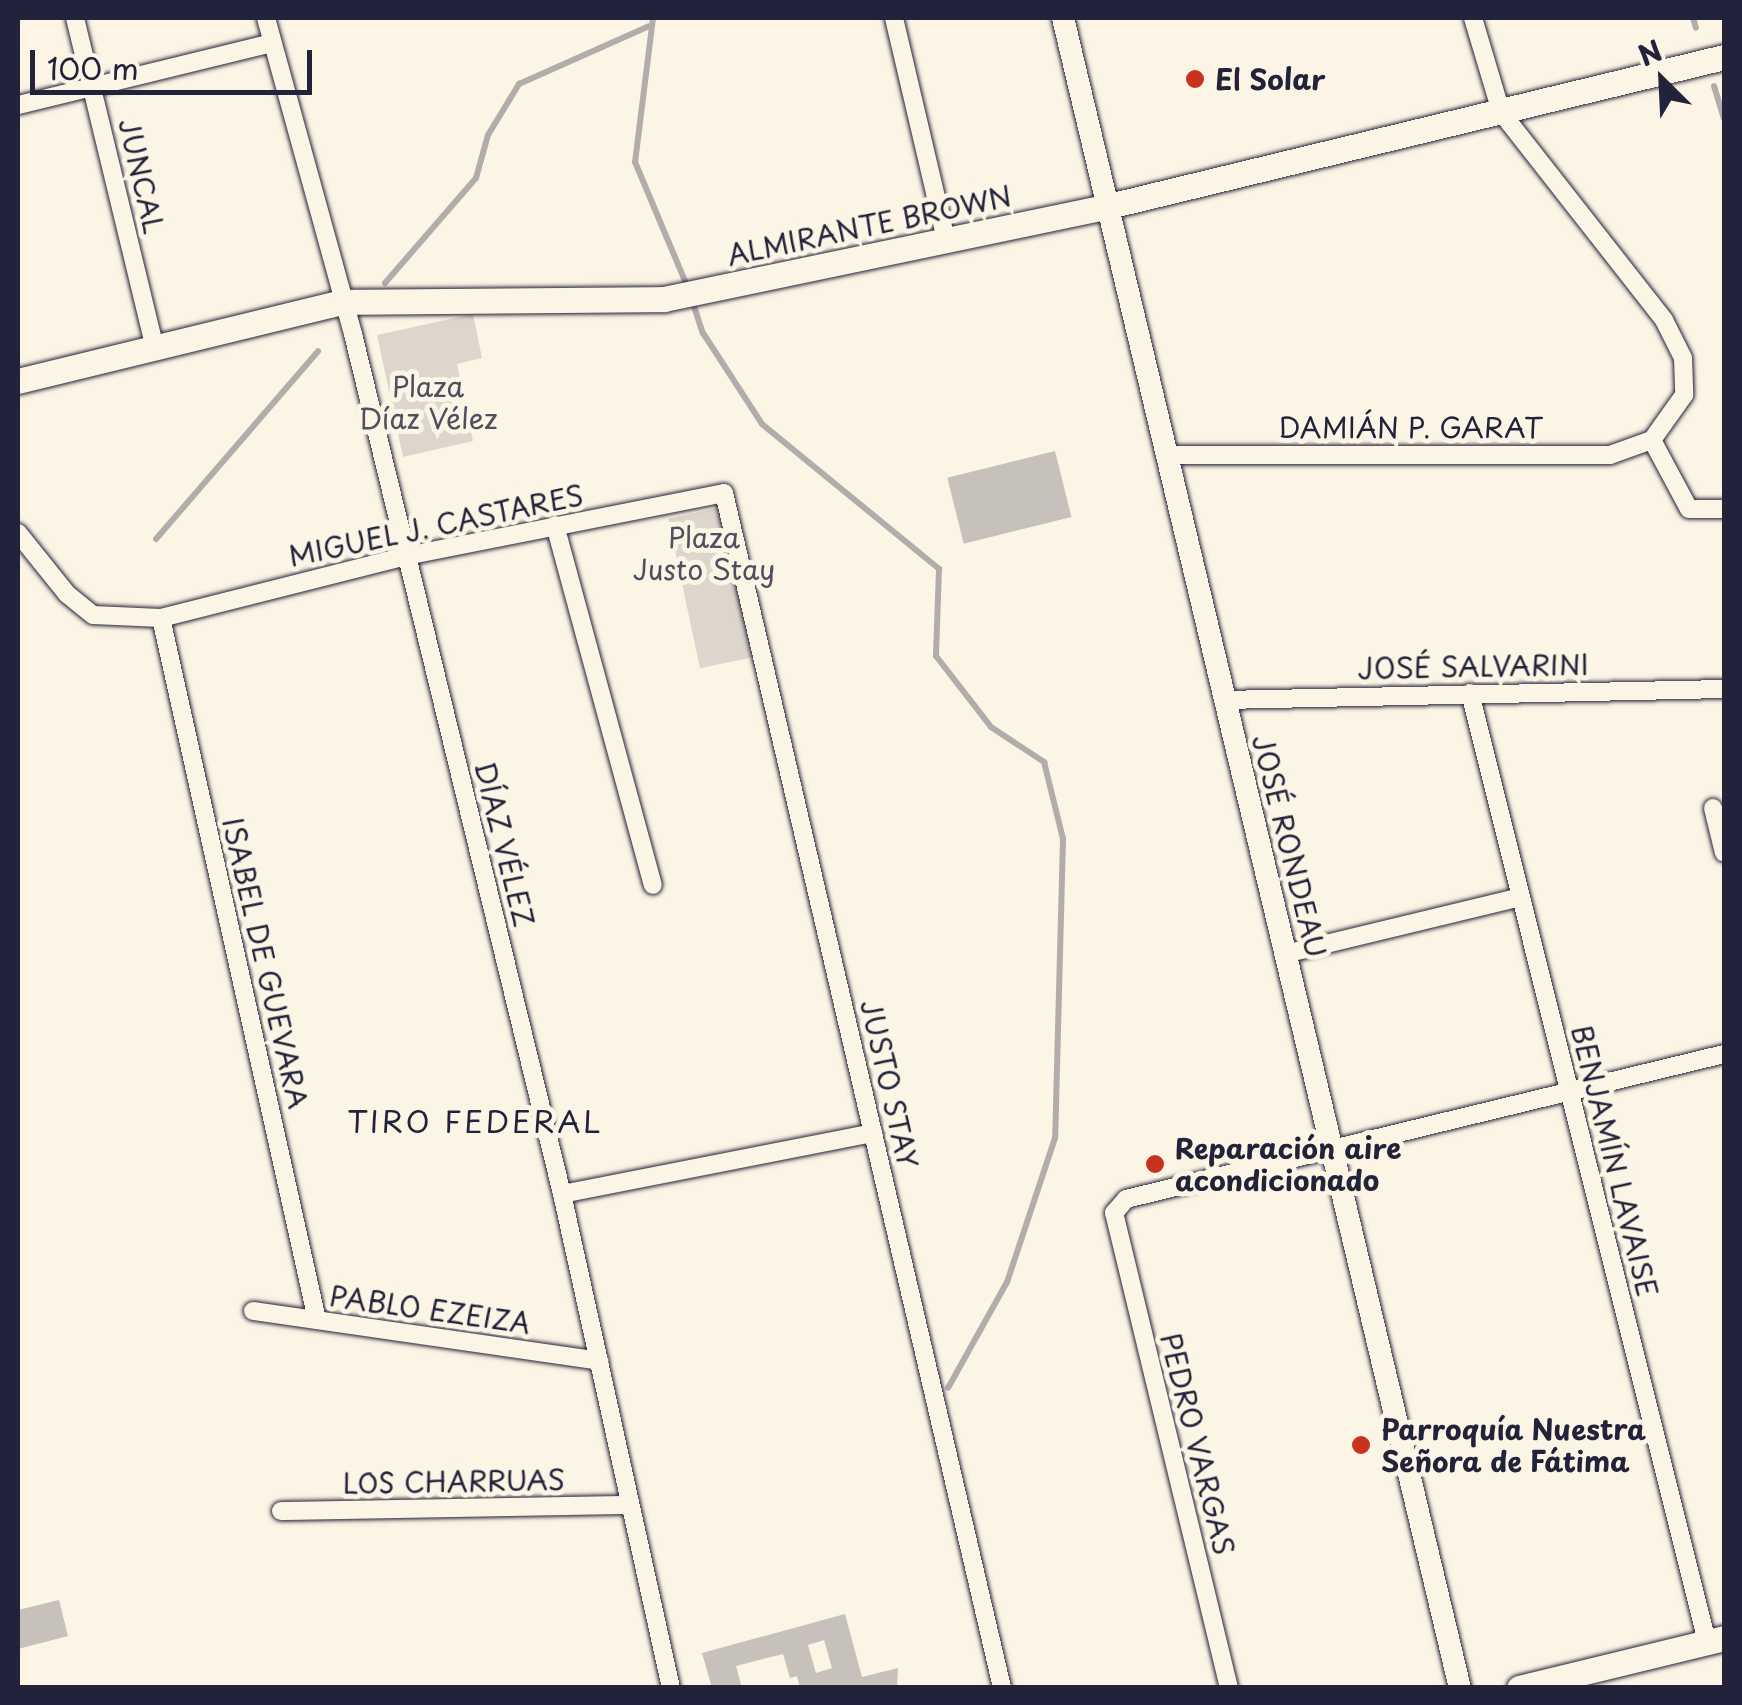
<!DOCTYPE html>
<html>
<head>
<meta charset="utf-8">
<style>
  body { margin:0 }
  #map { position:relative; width:1742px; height:1705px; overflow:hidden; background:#fcf5e5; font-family:"Playpen Sans",sans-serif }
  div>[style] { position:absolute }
  .green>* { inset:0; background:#dcd6cc; transform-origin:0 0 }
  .stream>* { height:6px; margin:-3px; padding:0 3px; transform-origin:3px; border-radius:3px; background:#b2adab }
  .building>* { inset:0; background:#c6c1bb; transform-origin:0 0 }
  .roads { filter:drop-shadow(0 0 2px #22223b) drop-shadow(0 0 2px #22223b) }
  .minor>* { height:18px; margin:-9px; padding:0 9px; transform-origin:9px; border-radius:9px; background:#fcf5e5 }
  .tertiary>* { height:22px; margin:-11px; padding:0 11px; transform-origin:11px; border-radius:11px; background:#fcf5e5 }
  .secondary>* { height:25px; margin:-12.5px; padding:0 12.5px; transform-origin:12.5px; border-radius:12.5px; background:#fcf5e5 }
  .dots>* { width:28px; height:28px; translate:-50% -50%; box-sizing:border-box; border:5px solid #fcf5e5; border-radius:50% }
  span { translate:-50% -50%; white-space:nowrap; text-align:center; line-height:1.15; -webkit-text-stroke:10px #fcf5e5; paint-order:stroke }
  .poi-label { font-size:28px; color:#22223b; font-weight:700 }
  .left { translate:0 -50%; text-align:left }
  .street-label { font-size:28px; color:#22223b }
  .park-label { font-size:28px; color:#504f5f }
  .neighbourhood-label { font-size:30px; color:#22223b; letter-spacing:2.5px }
  .frame { position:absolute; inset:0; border:20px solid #22223b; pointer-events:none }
  .north { position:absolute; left:1612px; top:30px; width:100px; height:100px; -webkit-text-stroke:8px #fcf5e5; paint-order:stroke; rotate:336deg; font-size:28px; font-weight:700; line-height:40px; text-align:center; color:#22223b }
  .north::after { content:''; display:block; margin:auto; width:35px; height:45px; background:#22223b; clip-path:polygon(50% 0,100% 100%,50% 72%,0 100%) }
  .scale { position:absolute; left:30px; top:50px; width:282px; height:45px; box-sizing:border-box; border:5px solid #22223b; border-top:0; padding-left:12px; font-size:30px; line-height:35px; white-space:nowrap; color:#22223b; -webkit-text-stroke:8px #fcf5e5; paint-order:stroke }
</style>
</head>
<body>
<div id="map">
  <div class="green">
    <i style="clip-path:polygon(473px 314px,482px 358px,457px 364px,473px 441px,403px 457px,377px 335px)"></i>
    <i style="left:723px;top:507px;width:153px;height:56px;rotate:78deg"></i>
  </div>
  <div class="stream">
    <i style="left:653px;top:18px;width:145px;rotate:97.1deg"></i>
    <i style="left:635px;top:162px;width:137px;rotate:67.2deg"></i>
    <i style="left:1693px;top:18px;width:10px;rotate:73deg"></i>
    <i style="left:1714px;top:86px;width:34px;rotate:73deg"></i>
    <i style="left:385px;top:283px;width:139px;rotate:-49.1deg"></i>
    <i style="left:476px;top:178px;width:45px;rotate:-74.4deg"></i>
    <i style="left:488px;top:135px;width:60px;rotate:-58.7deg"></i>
    <i style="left:519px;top:84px;width:142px;rotate:-24deg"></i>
    <i style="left:692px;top:300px;width:35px;rotate:72deg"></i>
    <i style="left:703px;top:333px;width:108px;rotate:57deg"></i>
    <i style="left:762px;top:424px;width:229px;rotate:39.3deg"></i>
    <i style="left:939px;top:569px;width:87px;rotate:92deg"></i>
    <i style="left:936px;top:656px;width:90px;rotate:52.2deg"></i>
    <i style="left:991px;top:727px;width:64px;rotate:33.4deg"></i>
    <i style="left:1044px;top:762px;width:79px;rotate:76.1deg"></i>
    <i style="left:1063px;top:839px;width:299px;rotate:91.5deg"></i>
    <i style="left:1055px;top:1138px;width:152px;rotate:108.4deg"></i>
    <i style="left:1007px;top:1282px;width:121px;rotate:119.1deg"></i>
    <i style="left:156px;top:539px;width:248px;rotate:-49.2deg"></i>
  </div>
  <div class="building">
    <i style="left:1055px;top:451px;width:68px;height:111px;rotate:76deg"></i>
    <i style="clip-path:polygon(59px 1600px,68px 1636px,18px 1649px,18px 1610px)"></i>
    <i style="clip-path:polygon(evenodd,845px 1614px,862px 1677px,898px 1668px,897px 1688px,800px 1688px,797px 1676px,790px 1678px,783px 1654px,736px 1666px,742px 1688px,712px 1688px,702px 1653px,845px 1614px,824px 1640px,832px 1668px,816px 1673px,808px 1645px,824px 1640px)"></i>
  </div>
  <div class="roads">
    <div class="minor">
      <i style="left:75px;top:18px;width:340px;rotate:76.4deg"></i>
      <i style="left:266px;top:18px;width:328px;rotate:74.6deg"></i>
      <i style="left:353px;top:334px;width:885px;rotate:76.34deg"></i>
      <i style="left:562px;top:1194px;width:506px;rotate:77.56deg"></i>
      <i style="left:894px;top:18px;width:227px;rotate:76.8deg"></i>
      <i style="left:1473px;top:18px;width:98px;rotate:73.4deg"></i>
      <i style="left:1501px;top:112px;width:264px;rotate:51.9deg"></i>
      <i style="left:1664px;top:320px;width:42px;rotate:63.4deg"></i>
      <i style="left:1683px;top:358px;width:37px;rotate:88deg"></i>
      <i style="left:1684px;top:395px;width:55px;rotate:125.4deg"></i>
      <i style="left:18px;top:105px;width:262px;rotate:-13.7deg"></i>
      <i style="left:1652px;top:440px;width:78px;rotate:61.8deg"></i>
      <i style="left:1689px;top:509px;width:35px"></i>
      <i style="left:1167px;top:455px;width:443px"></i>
      <i style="left:1610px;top:455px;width:45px;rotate:-19.7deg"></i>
      <i style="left:555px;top:525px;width:373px;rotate:74.8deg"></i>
      <i style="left:18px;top:533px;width:78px;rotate:51.2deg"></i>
      <i style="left:67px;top:594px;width:33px;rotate:39deg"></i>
      <i style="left:93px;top:615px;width:68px;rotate:2.5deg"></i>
      <i style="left:161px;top:618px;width:253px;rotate:-14.2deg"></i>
      <i style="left:406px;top:556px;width:324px;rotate:-11.2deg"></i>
      <i style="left:724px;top:493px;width:1227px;rotate:76.9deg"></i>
      <i style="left:161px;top:618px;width:719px;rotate:77.47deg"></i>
      <i style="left:1470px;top:693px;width:978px;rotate:75.98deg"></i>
      <i style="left:1224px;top:700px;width:500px;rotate:-1.26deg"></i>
      <i style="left:1713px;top:808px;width:46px;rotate:76.3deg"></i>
      <i style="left:1285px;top:954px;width:239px;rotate:-13.6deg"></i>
      <i style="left:562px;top:1194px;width:317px;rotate:-11.1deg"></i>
      <i style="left:253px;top:1311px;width:350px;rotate:8.2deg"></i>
      <i style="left:281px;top:1511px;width:346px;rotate:-1deg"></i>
      <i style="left:1229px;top:1688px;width:489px;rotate:-103.6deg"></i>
      <i style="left:1114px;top:1213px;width:18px;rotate:-49deg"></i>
      <i style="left:1126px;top:1199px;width:615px;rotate:-13.63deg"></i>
    </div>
    <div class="tertiary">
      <i style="left:1063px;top:18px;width:1717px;rotate:76.63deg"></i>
    </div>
    <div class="secondary">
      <i style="left:18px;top:381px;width:333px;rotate:-13.7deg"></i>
      <i style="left:342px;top:302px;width:322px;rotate:-0.5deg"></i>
      <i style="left:664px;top:299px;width:455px;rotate:-11.8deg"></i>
      <i style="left:1109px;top:206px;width:633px;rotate:-13.62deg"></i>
      <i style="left:1519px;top:1688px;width:211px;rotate:-13.7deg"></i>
    </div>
  </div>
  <div class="dots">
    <i style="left:1195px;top:79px;background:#c8321e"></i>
    <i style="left:1155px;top:1164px;background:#c8321e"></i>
    <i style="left:1361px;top:1445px;background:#c8321e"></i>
  </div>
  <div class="poi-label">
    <span class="left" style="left:1215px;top:79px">El Solar</span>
    <span class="left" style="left:1175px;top:1164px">Reparación aire<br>acondicionado</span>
    <span class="left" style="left:1381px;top:1445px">Parroquía Nuestra<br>Señora de Fátima</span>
  </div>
  <div class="street-label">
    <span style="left:142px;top:176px;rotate:77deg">JUNCAL</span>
    <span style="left:869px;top:225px;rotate:-12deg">ALMIRANTE BROWN</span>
    <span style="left:1411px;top:427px">DAMIÁN P. GARAT</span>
    <span style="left:436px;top:525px;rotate:-12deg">MIGUEL J. CASTARES</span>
    <span style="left:1473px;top:666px;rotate:-1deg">JOSÉ SALVARINI</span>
    <span style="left:505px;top:844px;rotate:76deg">DÍAZ VÉLEZ</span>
    <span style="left:1290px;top:846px;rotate:76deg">JOSÉ RONDEAU</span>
    <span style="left:266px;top:963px;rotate:77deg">ISABEL DE GUEVARA</span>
    <span style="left:890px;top:1084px;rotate:77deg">JUSTO STAY</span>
    <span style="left:1615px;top:1161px;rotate:76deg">BENJAMÍN LAVAISE</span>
    <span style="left:430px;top:1309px;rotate:8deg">PABLO EZEIZA</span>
    <span style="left:1198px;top:1444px;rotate:76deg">PEDRO VARGAS</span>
    <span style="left:454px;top:1481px;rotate:-1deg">LOS CHARRUAS</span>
  </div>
  <div class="park-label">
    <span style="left:428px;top:402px">Plaza<br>Díaz Vélez</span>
    <span style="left:704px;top:553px">Plaza<br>Justo Stay</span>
  </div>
  <div class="neighbourhood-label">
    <span style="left:475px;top:1121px">TIRO FEDERAL</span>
  </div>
  <div class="frame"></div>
  <div class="north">N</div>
  <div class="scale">100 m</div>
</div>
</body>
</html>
